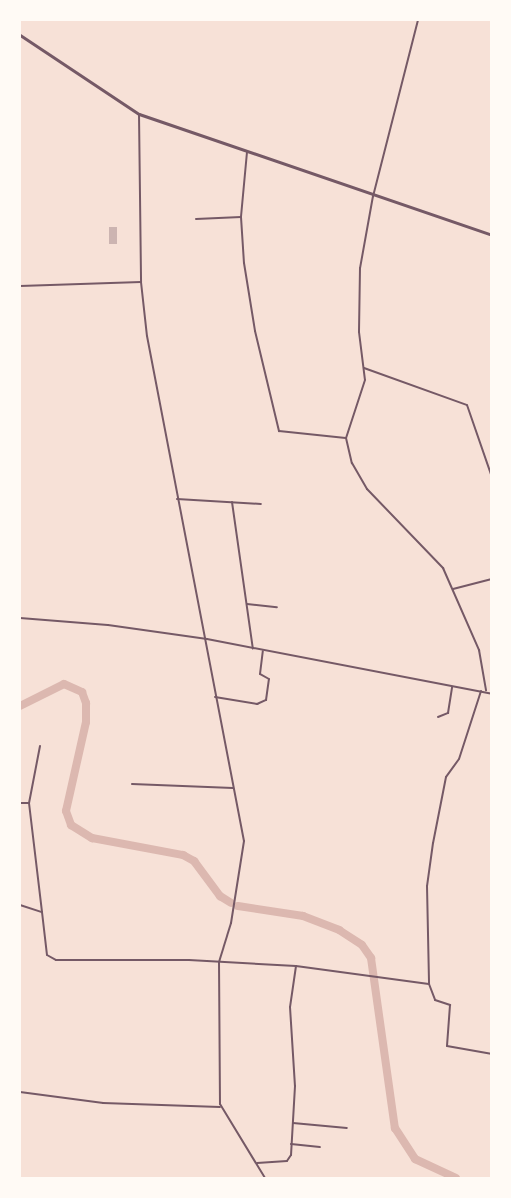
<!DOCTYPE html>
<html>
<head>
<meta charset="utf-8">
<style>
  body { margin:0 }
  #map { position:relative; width:511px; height:1198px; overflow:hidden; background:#f7e1d7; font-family:"Source Serif 4",serif }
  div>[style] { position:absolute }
  .river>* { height:8px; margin:-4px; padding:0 4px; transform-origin:4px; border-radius:4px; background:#dcb8b0 }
  .building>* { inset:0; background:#ccb4b1; transform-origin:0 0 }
  .minor>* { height:2px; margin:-1px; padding:0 1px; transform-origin:1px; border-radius:1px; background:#755966 }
  .tertiary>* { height:3px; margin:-1.5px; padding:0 1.5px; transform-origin:1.5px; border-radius:1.5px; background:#755966 }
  span { translate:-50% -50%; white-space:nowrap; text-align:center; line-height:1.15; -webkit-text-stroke:5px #fffaf5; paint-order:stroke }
  .frame { position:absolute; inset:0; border:21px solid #fffaf5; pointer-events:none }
</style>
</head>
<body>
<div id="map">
  <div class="river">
    <i style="left:20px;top:706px;width:49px;rotate:-26.6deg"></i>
    <i style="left:64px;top:684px;width:20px;rotate:24deg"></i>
    <i style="left:82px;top:692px;width:12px;rotate:70deg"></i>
    <i style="left:86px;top:703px;width:19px;rotate:90deg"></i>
    <i style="left:86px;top:722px;width:91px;rotate:102.7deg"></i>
    <i style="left:66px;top:811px;width:15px;rotate:70deg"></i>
    <i style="left:71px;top:825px;width:25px;rotate:32deg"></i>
    <i style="left:92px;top:838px;width:93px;rotate:10.6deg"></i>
    <i style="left:183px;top:855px;width:13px;rotate:29deg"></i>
    <i style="left:194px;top:861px;width:44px;rotate:53.4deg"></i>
    <i style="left:220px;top:896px;width:13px;rotate:32deg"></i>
    <i style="left:238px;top:906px;width:66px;rotate:8.7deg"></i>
    <i style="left:303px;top:916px;width:39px;rotate:21deg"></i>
    <i style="left:339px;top:930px;width:27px;rotate:33deg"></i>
    <i style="left:362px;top:945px;width:16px;rotate:55deg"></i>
    <i style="left:371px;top:958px;width:172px;rotate:82deg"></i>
    <i style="left:395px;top:1128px;width:37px;rotate:57deg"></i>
    <i style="left:415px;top:1159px;width:45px;rotate:24.9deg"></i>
  </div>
  <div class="building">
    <i style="left:109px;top:227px;width:8px;height:17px"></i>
  </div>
  <div class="minor">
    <i style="left:418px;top:20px;width:182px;rotate:104.3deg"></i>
    <i style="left:373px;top:196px;width:73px;rotate:100.2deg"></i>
    <i style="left:360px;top:268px;width:64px;rotate:90.9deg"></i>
    <i style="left:359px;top:332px;width:48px;rotate:82.9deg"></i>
    <i style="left:365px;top:380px;width:61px;rotate:108.1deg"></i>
    <i style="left:346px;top:438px;width:26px;rotate:77deg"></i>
    <i style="left:352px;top:463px;width:30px;rotate:60deg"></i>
    <i style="left:367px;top:489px;width:110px;rotate:46.1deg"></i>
    <i style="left:443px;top:568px;width:90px;rotate:66.3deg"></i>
    <i style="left:479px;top:650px;width:41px;rotate:80.1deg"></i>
    <i style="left:139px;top:114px;width:168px;rotate:89.3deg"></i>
    <i style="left:141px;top:282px;width:54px;rotate:83.7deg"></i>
    <i style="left:147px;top:336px;width:514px;rotate:79.13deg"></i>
    <i style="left:244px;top:841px;width:83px;rotate:99deg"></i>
    <i style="left:231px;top:923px;width:41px;rotate:107.1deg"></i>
    <i style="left:219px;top:962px;width:142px;rotate:89.6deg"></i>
    <i style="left:220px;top:1104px;width:87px;rotate:58.7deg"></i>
    <i style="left:247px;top:152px;width:65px;rotate:95.3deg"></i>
    <i style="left:241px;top:217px;width:46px;rotate:86.3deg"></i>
    <i style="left:244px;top:263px;width:69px;rotate:80.8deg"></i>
    <i style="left:255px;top:331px;width:103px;rotate:76.5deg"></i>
    <i style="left:279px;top:431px;width:67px;rotate:6deg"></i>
    <i style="left:196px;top:219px;width:45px;rotate:-2.5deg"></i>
    <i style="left:20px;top:286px;width:121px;rotate:-1.9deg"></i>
    <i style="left:364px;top:368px;width:109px;rotate:19.8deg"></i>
    <i style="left:467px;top:405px;width:76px;rotate:70.9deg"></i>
    <i style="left:177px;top:499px;width:84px;rotate:3.4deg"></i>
    <i style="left:232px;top:502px;width:148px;rotate:81.9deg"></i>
    <i style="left:453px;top:589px;width:40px;rotate:-14.4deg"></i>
    <i style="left:247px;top:604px;width:30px;rotate:6deg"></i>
    <i style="left:20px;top:618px;width:88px;rotate:4.5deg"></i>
    <i style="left:108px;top:625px;width:100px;rotate:8deg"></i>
    <i style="left:207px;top:639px;width:290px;rotate:10.9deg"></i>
    <i style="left:481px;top:691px;width:71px;rotate:107.9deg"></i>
    <i style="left:459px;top:759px;width:22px;rotate:126deg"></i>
    <i style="left:446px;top:777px;width:67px;rotate:101.1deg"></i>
    <i style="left:433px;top:843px;width:43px;rotate:97.9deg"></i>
    <i style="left:427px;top:886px;width:98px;rotate:88.8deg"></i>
    <i style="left:429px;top:984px;width:17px;rotate:69deg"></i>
    <i style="left:435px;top:1000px;width:16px;rotate:18deg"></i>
    <i style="left:450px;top:1005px;width:41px;rotate:94.2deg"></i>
    <i style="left:447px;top:1046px;width:46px;rotate:10.1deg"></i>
    <i style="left:215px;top:697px;width:43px;rotate:9.5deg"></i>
    <i style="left:257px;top:704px;width:10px;rotate:-24deg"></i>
    <i style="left:266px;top:700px;width:21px;rotate:-82deg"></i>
    <i style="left:269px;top:679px;width:10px;rotate:-151deg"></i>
    <i style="left:260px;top:674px;width:23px;rotate:-83deg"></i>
    <i style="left:438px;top:717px;width:11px;rotate:-22deg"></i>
    <i style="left:448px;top:713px;width:26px;rotate:-81deg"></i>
    <i style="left:40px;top:746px;width:58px;rotate:100.9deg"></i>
    <i style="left:29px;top:803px;width:110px;rotate:83.2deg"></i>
    <i style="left:132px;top:784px;width:101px;rotate:2.3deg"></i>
    <i style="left:20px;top:803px;width:9px"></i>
    <i style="left:20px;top:905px;width:23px;rotate:18deg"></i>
    <i style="left:42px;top:912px;width:43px;rotate:83.4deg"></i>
    <i style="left:47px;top:955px;width:10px;rotate:29deg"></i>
    <i style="left:56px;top:960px;width:133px"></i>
    <i style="left:189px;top:960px;width:107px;rotate:3.2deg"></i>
    <i style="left:296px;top:966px;width:41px;rotate:98.3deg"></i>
    <i style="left:290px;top:1007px;width:79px;rotate:86.4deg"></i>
    <i style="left:295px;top:1086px;width:69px;rotate:93.3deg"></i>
    <i style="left:291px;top:1155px;width:7px;rotate:124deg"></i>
    <i style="left:287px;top:1161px;width:30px;rotate:176deg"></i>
    <i style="left:296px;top:966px;width:134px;rotate:7.7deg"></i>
    <i style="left:20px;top:1092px;width:84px;rotate:7.5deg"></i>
    <i style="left:103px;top:1103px;width:117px;rotate:2deg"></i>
    <i style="left:293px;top:1123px;width:54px;rotate:5.3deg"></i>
    <i style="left:291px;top:1144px;width:29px;rotate:6deg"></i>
  </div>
  <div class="tertiary">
    <i style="left:20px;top:35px;width:143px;rotate:33.6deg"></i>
    <i style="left:139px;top:114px;width:373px;rotate:18.9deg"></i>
  </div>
  <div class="frame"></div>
</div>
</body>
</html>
